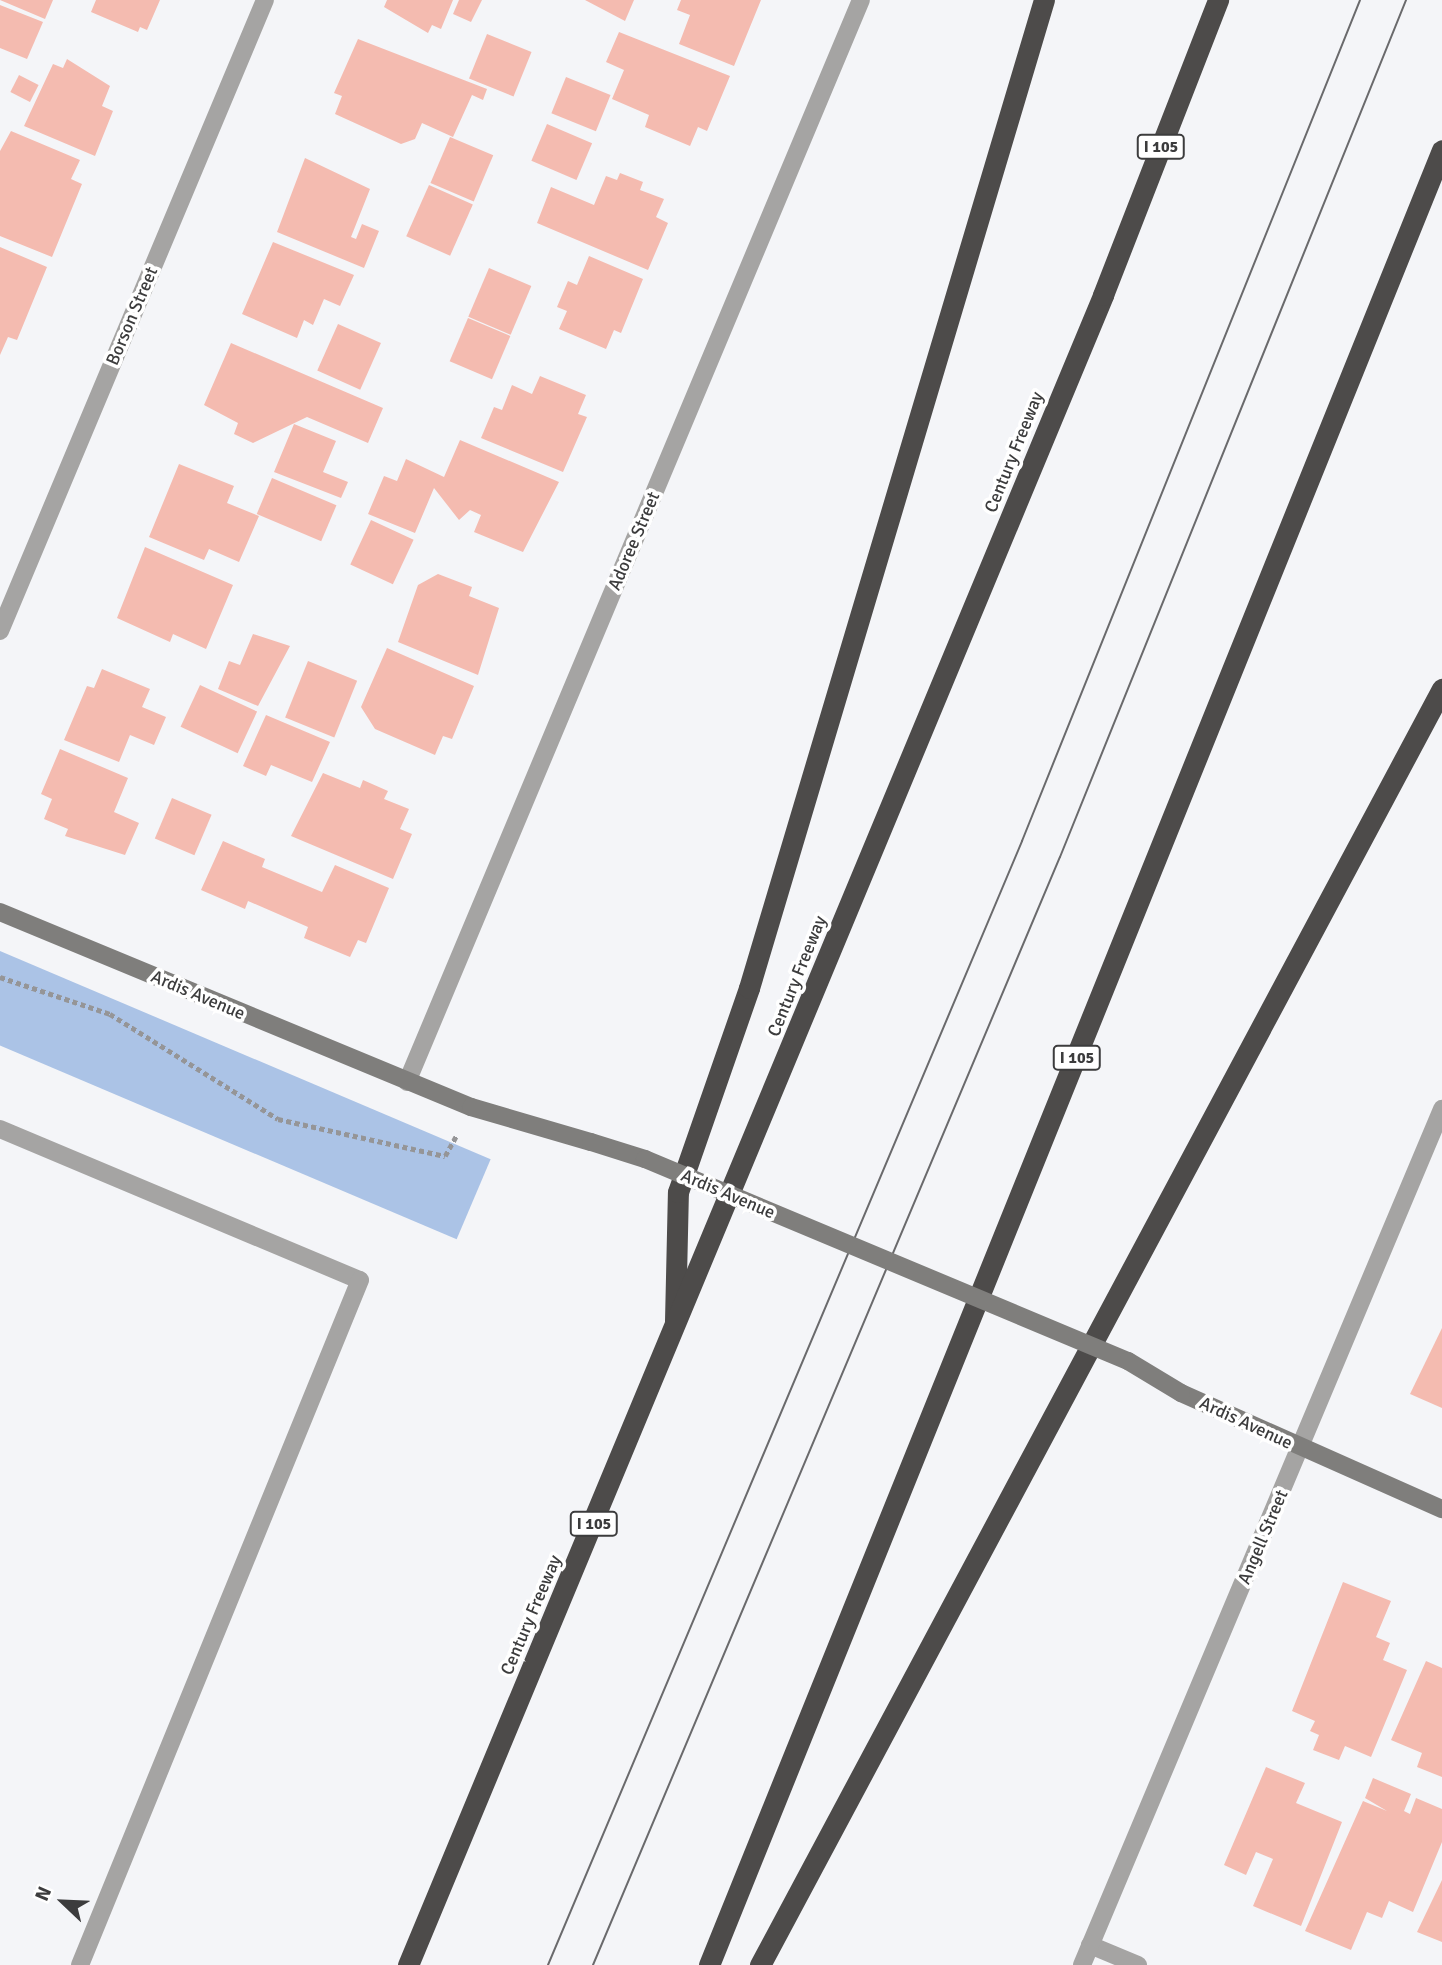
<!DOCTYPE html>
<html>
<head>
<meta charset="utf-8">
<style>
  body { margin:0 }
  #map { position:relative; width:1442px; height:1965px; overflow:hidden; background:#f4f5f8; font-family:Signika,sans-serif }
  div>[style] { position:absolute }
  .green>* { inset:0; background:#abc3e6; transform-origin:0 0 }
  .building>* { inset:0; background:#f4bbb0; transform-origin:0 0 }
  .path>* { height:4.5px; margin-top:-2.25px; transform-origin:0; background:repeating-linear-gradient(90deg,#959597 0 5px,transparent 0 8.5px) }
  .lane>* { height:18px; margin:-9px; padding:0 9px; transform-origin:9px; border-radius:9px; background:#a5a4a3 }
  .street>* { height:18px; margin:-9px; padding:0 9px; transform-origin:9px; border-radius:9px; background:#a5a4a3 }
  .secondary>* { height:18px; margin:-9px; padding:0 9px; transform-origin:9px; border-radius:9px; background:#7f7e7c }
  .highway>* { height:21px; margin:-10.5px; padding:0 10.5px; transform-origin:10.5px; border-radius:10.5px; background:#4d4b4a }
  .tram>* { height:2px; margin:-1px; padding:0 1px; transform-origin:1px; border-radius:1px; background:#6a6a6c }
  .secondary-bridge>* { height:18px; margin:-9px; padding:0 9px; transform-origin:9px; border-radius:9px; background:#7f7e7c }
  span { translate:-50% -50%; white-space:nowrap; text-align:center; line-height:1.15; -webkit-text-stroke:7px #fff; paint-order:stroke }
  .shield-label span { padding:2px 5px; background:#fff; border:2px solid; border-radius:5px; -webkit-text-stroke-width:0 }
  .shield-label { font-size:16px; color:#3c3c3d; font-weight:700 }
  .street-label { font-size:18px; color:#3c3c3d }
  .north { position:absolute; left:28px; top:1867px; width:70px; height:70px; -webkit-text-stroke:5px #fff; paint-order:stroke; rotate:293deg; font-size:19px; font-weight:700; line-height:28px; text-align:center; color:#3c3c3d }
  .north::after { content:''; display:block; margin:auto; width:24px; height:32px; background:#3c3c3d; clip-path:polygon(50% 0,100% 100%,50% 72%,0 100%) }
</style>
</head>
<body>
<div id="map">
  <div class="green">
    <i style="left:0;top:951px;width:533px;height:87px;rotate:23deg"></i>
  </div>
  <div class="building">
    <i style="clip-path:polygon(0 0,53px 0,45px 19px)"></i>
    <i style="clip-path:polygon(96px 0,160px 0,147px 30px,140px 27px,138px 32px,91px 12px)"></i>
    <i style="clip-path:polygon(387px 0,453px 0,441px 29px,432px 25px,428px 33px,384px 7px)"></i>
    <i style="clip-path:polygon(459px 0,482px 0,471px 22px,453px 14px)"></i>
    <i style="clip-path:polygon(585px 0,634px 0,625px 21px)"></i>
    <i style="clip-path:polygon(681px 0,761px 0,734px 66px,679px 44px,690px 15px,677px 10px)"></i>
    <i style="clip-path:polygon(0 5px,43px 22px,27px 59px,0 48px)"></i>
    <i style="clip-path:polygon(619px 32px,730px 76px,707px 131px,698px 127px,690px 146px,645px 127px,649px 115px,612px 99px,624px 70px,606px 62px)"></i>
    <i style="left:487px;top:34px;width:48px;height:48px;rotate:22deg"></i>
    <i style="clip-path:polygon(358px 39px,487px 89px,483px 100px,472px 95px,453px 137px,422px 123px,415px 139px,401px 144px,335px 114px,342px 96px,334px 93px)"></i>
    <i style="clip-path:polygon(67px 59px,110px 86px,102px 106px,113px 111px,95px 156px,24px 126px,53px 64px,63px 68px)"></i>
    <i style="left:19px;top:75px;width:22px;height:19px;rotate:27deg"></i>
    <i style="left:566px;top:77px;width:48px;height:39px;rotate:22deg"></i>
    <i style="left:547px;top:124px;width:49px;height:40px;rotate:23deg"></i>
    <i style="clip-path:polygon(11px 131px,80px 160px,71px 179px,82px 184px,52px 257px,0 236px,0 151px)"></i>
    <i style="left:450px;top:137px;width:47px;height:50px;rotate:23deg"></i>
    <i style="clip-path:polygon(305px 158px,370px 189px,351px 237px,356px 239px,362px 224px,379px 231px,364px 268px,277px 232px)"></i>
    <i style="clip-path:polygon(620px 173px,643px 182px,640px 190px,664px 199px,656px 217px,668px 223px,648px 270px,537px 223px,551px 187px,594px 205px,606px 176px,617px 180px)"></i>
    <i style="left:429px;top:185px;width:48px;height:56px;rotate:24deg"></i>
    <i style="clip-path:polygon(273px 242px,354px 275px,340px 306px,324px 299px,313px 325px,304px 320px,297px 338px,242px 314px)"></i>
    <i style="clip-path:polygon(0 247px,47px 267px,17px 340px,8px 337px,0 355px)"></i>
    <i style="clip-path:polygon(589px 256px,643px 279px,621px 333px,614px 330px,606px 349px,559px 329px,567px 311px,557px 307px,568px 281px,577px 285px)"></i>
    <i style="left:489px;top:268px;width:46px;height:53px;rotate:23deg"></i>
    <i style="left:468px;top:318px;width:46px;height:47px;rotate:23deg"></i>
    <i style="left:338px;top:324px;width:47px;height:51px;rotate:24deg"></i>
    <i style="clip-path:polygon(231px 343px,383px 408px,368px 443px,307px 417px,253px 443px,234px 434px,238px 423px,204px 405px)"></i>
    <i style="clip-path:polygon(540px 376px,586px 395px,578px 414px,587px 417px,563px 472px,481px 438px,494px 407px,502px 410px,512px 385px,532px 394px)"></i>
    <i style="clip-path:polygon(294px 424px,336px 441px,323px 472px,348px 482px,341px 498px,274px 472px)"></i>
    <i style="clip-path:polygon(460px 440px,559px 482px,523px 552px,474px 532px,481px 515px,470px 510px,459px 520px,434px 488px,415px 533px,368px 514px,384px 476px,397px 481px,406px 459px,444px 477px)"></i>
    <i style="clip-path:polygon(179px 464px,234px 486px,227px 503px,259px 516px,239px 562px,209px 549px,204px 560px,149px 537px)"></i>
    <i style="left:272px;top:478px;width:70px;height:39px;rotate:23deg"></i>
    <i style="left:371px;top:520px;width:47px;height:49px;rotate:25deg"></i>
    <i style="clip-path:polygon(145px 547px,233px 585px,206px 649px,173px 634px,170px 642px,117px 618px)"></i>
    <i style="clip-path:polygon(438px 574px,472px 587px,469px 596px,499px 608px,478px 675px,398px 642px,418px 585px)"></i>
    <i style="clip-path:polygon(253px 634px,290px 646px,258px 706px,218px 689px,229px 661px,240px 665px)"></i>
    <i style="clip-path:polygon(387px 648px,474px 686px,452px 739px,443px 736px,435px 755px,375px 729px,361px 707px)"></i>
    <i style="left:308px;top:661px;width:53px;height:61px;rotate:22deg"></i>
    <i style="clip-path:polygon(102px 669px,150px 689px,142px 707px,166px 717px,154px 745px,130px 735px,119px 762px,64px 740px,87px 686px,94px 688px)"></i>
    <i style="left:200px;top:685px;width:63px;height:46px;rotate:25deg"></i>
    <i style="clip-path:polygon(266px 715px,330px 742px,312px 782px,271px 765px,266px 776px,243px 766px)"></i>
    <i style="clip-path:polygon(60px 749px,128px 778px,114px 812px,139px 823px,125px 855px,65px 836px,68px 829px,44px 819px,52px 799px,41px 794px)"></i>
    <i style="clip-path:polygon(323px 773px,360px 788px,363px 780px,388px 791px,384px 799px,409px 809px,400px 829px,412px 834px,393px 879px,291px 836px)"></i>
    <i style="left:172px;top:798px;width:43px;height:44px;rotate:23deg"></i>
    <i style="clip-path:polygon(223px 841px,265px 859px,262px 867px,322px 892px,335px 865px,389px 888px,366px 943px,358px 940px,350px 957px,304px 938px,308px 927px,248px 901px,245px 909px,201px 890px)"></i>
    <i style="clip-path:polygon(1442px 1328px,1442px 1408px,1410px 1394px)"></i>
    <i style="clip-path:polygon(1343px 1582px,1391px 1601px,1376px 1637px,1390px 1643px,1383px 1660px,1407px 1670px,1371px 1757px,1345px 1746px,1339px 1760px,1313px 1750px,1319px 1735px,1310px 1731px,1315px 1721px,1292px 1711px)"></i>
    <i style="clip-path:polygon(1426px 1661px,1442px 1668px,1442px 1777px,1417px 1767px,1422px 1753px,1391px 1740px)"></i>
    <i style="clip-path:polygon(1266px 1767px,1305px 1783px,1296px 1803px,1342px 1822px,1301px 1926px,1253px 1906px,1273px 1859px,1256px 1852px,1246px 1875px,1224px 1865px)"></i>
    <i style="clip-path:polygon(1373px 1778px,1411px 1794px,1404px 1811px,1410px 1814px,1416px 1798px,1442px 1809px,1442px 1842px,1413px 1912px,1389px 1901px,1382px 1918px,1367px 1912px,1351px 1950px,1305px 1931px,1363px 1801px,1387px 1811px,1365px 1798px)"></i>
    <i style="clip-path:polygon(1442px 1880px,1442px 1942px,1417px 1932px)"></i>
  </div>
  <div class="path">
    <i style="left:0;top:977px;width:116px;rotate:18.6deg"></i>
    <i style="left:110px;top:1014px;width:198px;rotate:32deg"></i>
    <i style="left:278px;top:1119px;width:171px;rotate:12.5deg"></i>
    <i style="left:445px;top:1156px;width:23px;rotate:-61deg"></i>
  </div>
  <div class="lane">
    <i style="left:0;top:1129px;width:390px;rotate:22.8deg"></i>
    <i style="left:360px;top:1280px;width:740px;rotate:112.23deg"></i>
  </div>
  <div class="street">
    <i style="left:0;top:631px;width:684px;rotate:-67.22deg"></i>
    <i style="left:407px;top:1082px;width:1173px;rotate:-67.24deg"></i>
    <i style="left:1090px;top:1945px;width:52px;rotate:22.6deg"></i>
    <i style="left:1082px;top:1965px;width:929px;rotate:-67.19deg"></i>
  </div>
  <div class="secondary">
    <i style="left:0;top:912px;width:510px;rotate:22.49deg"></i>
    <i style="left:471px;top:1107px;width:125px;rotate:16.3deg"></i>
    <i style="left:1181px;top:1393px;width:286px;rotate:24deg"></i>
  </div>
  <div class="highway">
    <i style="left:675px;top:1321px;width:129px;rotate:-88.7deg"></i>
    <i style="left:678px;top:1192px;width:216px;rotate:-70.8deg"></i>
    <i style="left:749px;top:988px;width:1031px;rotate:-73.38deg"></i>
    <i style="left:408px;top:1965px;width:1809px;rotate:-67.4deg"></i>
    <i style="left:1103px;top:295px;width:317px;rotate:-68.7deg"></i>
    <i style="left:709px;top:1965px;width:1957px;rotate:-68.01deg"></i>
    <i style="left:760px;top:1965px;width:1447px;rotate:-61.88deg"></i>
  </div>
  <div class="tram">
    <i style="left:548px;top:1965px;width:1220px;rotate:-67.13deg"></i>
    <i style="left:1022px;top:841px;width:906px;rotate:-68.1deg"></i>
    <i style="left:593px;top:1965px;width:1202px;rotate:-67.15deg"></i>
    <i style="left:1060px;top:857px;width:924px;rotate:-68.01deg"></i>
  </div>
  <div class="secondary-bridge">
    <i style="left:591px;top:1142px;width:57px;rotate:17.5deg"></i>
    <i style="left:645px;top:1159px;width:524px;rotate:22.7deg"></i>
    <i style="left:1128px;top:1361px;width:62px;rotate:31.1deg"></i>
  </div>
  <div class="shield-label">
    <span style="left:1161px;top:147px">I 105</span>
    <span style="left:1077px;top:1058px">I 105</span>
    <span style="left:594px;top:1524px">I 105</span>
  </div>
  <div class="street-label">
    <span style="left:132px;top:316px;rotate:-67deg">Borson Street</span>
    <span style="left:1014px;top:452px;rotate:-68deg">Century Freeway</span>
    <span style="left:634px;top:541px;rotate:-67deg">Adoree Street</span>
    <span style="left:797px;top:976px;rotate:-68deg">Century Freeway</span>
    <span style="left:198px;top:995px;rotate:23deg">Ardis Avenue</span>
    <span style="left:728px;top:1194px;rotate:23deg">Ardis Avenue</span>
    <span style="left:1246px;top:1423px;rotate:25deg">Ardis Avenue</span>
    <span style="left:1263px;top:1537px;rotate:-67deg">Angell Street</span>
    <span style="left:531px;top:1615px;rotate:-67deg">Century Freeway</span>
  </div>
  <div class="north">N</div>
</div>
</body>
</html>
